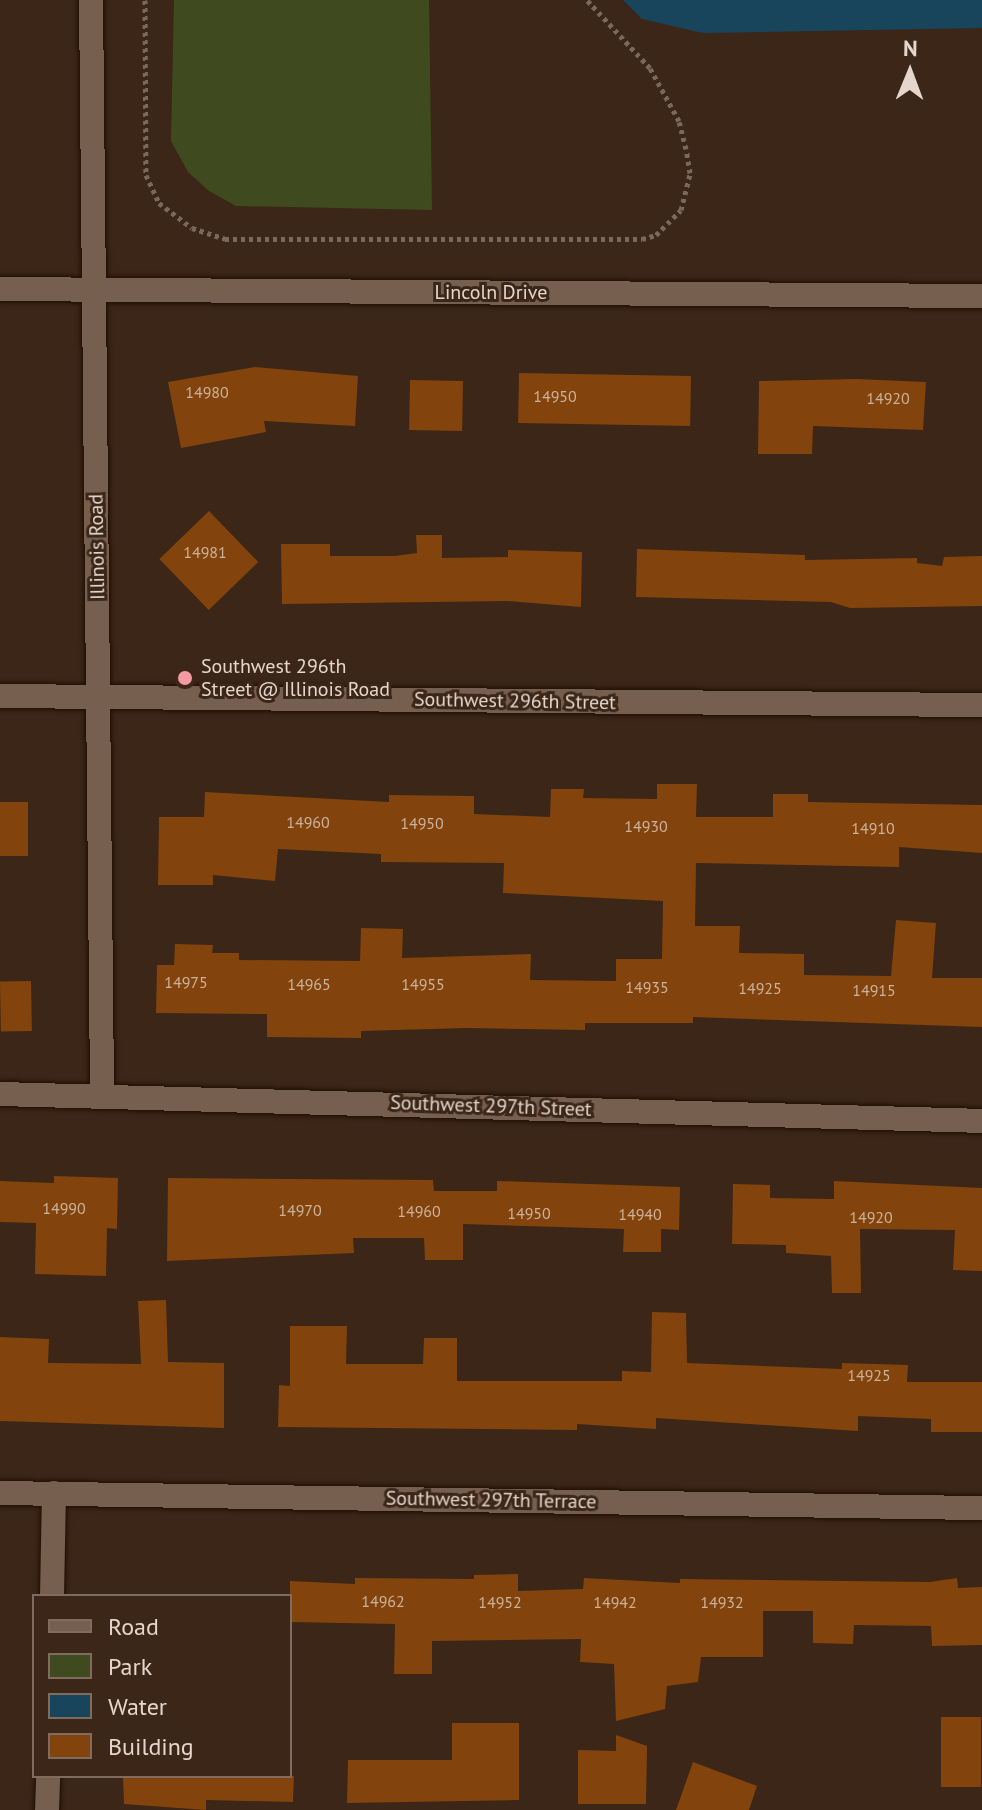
<!DOCTYPE html>
<html>
<head>
<meta charset="utf-8">
<style>
  body { margin:0 }
  #map { position:relative; width:982px; height:1810px; overflow:hidden; background:#3b2617; font-family:"PT Sans",sans-serif }
  div>[style] { position:absolute }
  .green>* { inset:0; background:#3f4b1e }
  .water>* { inset:0; background:#18445c }
  .building>* { inset:0; background:#82440c; transform-origin:0 0 }
  .path>* { height:5px; margin-top:-2.5px; transform-origin:0; background:repeating-linear-gradient(90deg,#7a685a 0 4px,transparent 0 8px) }
  .roads { filter:drop-shadow(0 0 2px #210e02) drop-shadow(0 0 2px #210e02) }
  .minor>* { height:24px; margin:-12px; padding:0 12px; transform-origin:12px; border-radius:12px; background:#775f4f }
  .dots>* { width:22px; height:22px; translate:-50% -50%; box-sizing:border-box; border:4px solid #3b2617; border-radius:50% }
  span { translate:-50% -50%; white-space:nowrap; text-align:center; line-height:1.15; -webkit-text-stroke:6px #3b2617; paint-order:stroke }
  .number-label { font-size:16px; color:#ccb29c }
  .number-label span { -webkit-text-stroke-width:0 }
  .street-label { font-size:20px; color:#e4d6cc }
  .poi-label { font-size:20px; color:#e4d6cc }
  .left { translate:0 -50%; text-align:left }
  .legend { position:absolute; left:32px; top:1594px; width:260px; height:184px; box-sizing:border-box; background:#3b2617; border:2px solid #7f6c5f; margin:0; padding:10px 14px; list-style:none; font-size:24px; color:#e4d6cc }
  .legend li { display:flex; align-items:center; gap:16px; height:40px }
  .legend b { width:40px; border:2px solid #7f6c5f }
  .north { position:absolute; left:870px; top:32px; width:80px; height:80px; -webkit-text-stroke:6px #3b2617; paint-order:stroke; rotate:1deg; font-size:22px; font-weight:700; line-height:32px; text-align:center; color:#e4d6cc }
  .north::after { content:''; display:block; margin:auto; width:28px; height:36px; background:#e4d6cc; clip-path:polygon(50% 0,100% 100%,50% 72%,0 100%) }
</style>
</head>
<body>
<div id="map">
  <div class="green">
    <i style="clip-path:polygon(174px 0,429px 0,432px 210px,236px 206px,209px 191px,188px 172px,171px 141px)"></i>
  </div>
  <div class="water">
    <i style="clip-path:polygon(623px 0,982px 0,982px 28px,703px 33px,642px 19px)"></i>
  </div>
  <div class="building">
    <i style="clip-path:polygon(255px 367px,358px 376px,355px 426px,264px 421px,266px 432px,181px 448px,168px 382px)"></i>
    <i style="left:519px;top:373px;width:172px;height:50px;rotate:1deg"></i>
    <i style="clip-path:polygon(857px 379px,926px 382px,923px 430px,813px 426px,812px 454px,758px 454px,759px 381px)"></i>
    <i style="left:410px;top:380px;width:53px;height:50px;rotate:1deg"></i>
    <i style="left:209px;top:511px;width:71px;height:69px;rotate:46deg"></i>
    <i style="clip-path:polygon(416px 535px,442px 535px,442px 558px,508px 557px,508px 550px,582px 552px,581px 607px,507px 601px,282px 604px,281px 544px,330px 544px,330px 556px,395px 556px,417px 553px)"></i>
    <i style="clip-path:polygon(637px 549px,805px 555px,805px 560px,917px 558px,917px 563px,942px 566px,944px 557px,982px 556px,982px 606px,850px 608px,831px 602px,636px 597px)"></i>
    <i style="clip-path:polygon(657px 784px,697px 784px,696px 817px,773px 817px,773px 794px,808px 794px,808px 802px,982px 805px,982px 853px,899px 847px,899px 867px,696px 863px,695px 926px,740px 926px,739px 953px,804px 954px,804px 975px,891px 976px,896px 920px,936px 923px,932px 978px,982px 978px,982px 1027px,693px 1017px,693px 1023px,585px 1023px,585px 1030px,466px 1028px,361px 1031px,361px 1038px,267px 1037px,267px 1014px,156px 1013px,157px 965px,174px 965px,175px 944px,213px 945px,212px 953px,239px 953px,239px 960px,360px 961px,361px 928px,403px 929px,402px 958px,531px 954px,530px 980px,616px 981px,616px 959px,662px 959px,663px 901px,503px 893px,504px 863px,381px 862px,381px 854px,278px 849px,275px 881px,213px 875px,213px 885px,158px 885px,159px 817px,204px 817px,205px 792px,389px 802px,389px 795px,474px 796px,474px 814px,550px 817px,551px 789px,584px 789px,583px 798px,657px 799px)"></i>
    <i style="left:0;top:802px;width:28px;height:54px"></i>
    <i style="left:31px;top:981px;width:50px;height:31px;rotate:89deg"></i>
    <i style="clip-path:polygon(54px 1176px,118px 1178px,117px 1229px,107px 1228px,106px 1276px,35px 1274px,36px 1223px,0 1222px,0 1181px,54px 1183px)"></i>
    <i style="clip-path:polygon(168px 1178px,433px 1180px,434px 1191px,497px 1191px,497px 1181px,680px 1187px,679px 1230px,661px 1229px,661px 1252px,623px 1252px,624px 1229px,463px 1224px,463px 1260px,425px 1260px,424px 1238px,353px 1238px,354px 1253px,167px 1261px)"></i>
    <i style="clip-path:polygon(834px 1181px,982px 1188px,982px 1271px,953px 1270px,955px 1230px,860px 1229px,861px 1293px,832px 1293px,831px 1256px,786px 1253px,786px 1245px,732px 1244px,733px 1184px,770px 1185px,770px 1198px,834px 1199px)"></i>
    <i style="clip-path:polygon(166px 1300px,168px 1362px,224px 1363px,224px 1428px,0 1421px,0 1337px,49px 1339px,48px 1363px,141px 1364px,138px 1301px)"></i>
    <i style="clip-path:polygon(652px 1312px,686px 1313px,687px 1363px,842px 1369px,842px 1363px,908px 1365px,907px 1382px,982px 1382px,982px 1432px,931px 1432px,931px 1419px,858px 1416px,858px 1431px,656px 1418px,656px 1429px,577px 1424px,577px 1430px,278px 1427px,279px 1385px,290px 1386px,290px 1326px,347px 1326px,346px 1364px,423px 1364px,424px 1338px,457px 1338px,457px 1381px,622px 1381px,622px 1371px,651px 1372px)"></i>
    <i style="clip-path:polygon(518px 1574px,518px 1591px,583px 1589px,584px 1578px,680px 1583px,680px 1579px,930px 1582px,957px 1578px,958px 1588px,982px 1587px,982px 1645px,932px 1646px,931px 1626px,854px 1625px,853px 1644px,813px 1643px,813px 1611px,763px 1611px,763px 1657px,701px 1657px,698px 1682px,667px 1686px,665px 1709px,616px 1721px,614px 1664px,580px 1662px,581px 1639px,432px 1641px,432px 1674px,394px 1674px,395px 1624px,290px 1622px,290px 1581px,355px 1584px,355px 1578px,474px 1579px,474px 1575px)"></i>
    <i style="left:941px;top:1717px;width:40px;height:70px"></i>
    <i style="clip-path:polygon(452px 1723px,519px 1723px,519px 1800px,347px 1803px,348px 1760px,452px 1760px)"></i>
    <i style="clip-path:polygon(616px 1735px,647px 1746px,646px 1804px,578px 1804px,578px 1750px,616px 1751px)"></i>
    <i style="clip-path:polygon(693px 1762px,757px 1786px,749px 1810px,676px 1810px)"></i>
    <i style="clip-path:polygon(123px 1776px,294px 1776px,293px 1802px,206px 1800px,206px 1810px,124px 1804px)"></i>
  </div>
  <div class="path">
    <i style="left:145px;top:0;width:175px;rotate:89.7deg"></i>
    <i style="left:146px;top:175px;width:31px;rotate:65deg"></i>
    <i style="left:159px;top:203px;width:41px;rotate:37.1deg"></i>
    <i style="left:192px;top:228px;width:35px;rotate:18deg"></i>
    <i style="left:225px;top:239px;width:417px"></i>
    <i style="left:642px;top:239px;width:15px;rotate:-16deg"></i>
    <i style="left:656px;top:235px;width:35px;rotate:-45deg"></i>
    <i style="left:681px;top:210px;width:38px;rotate:-76deg"></i>
    <i style="left:690px;top:173px;width:24px;rotate:-99deg"></i>
    <i style="left:686px;top:149px;width:29px;rotate:-104deg"></i>
    <i style="left:679px;top:121px;width:60px;rotate:-118.7deg"></i>
    <i style="left:650px;top:68px;width:93px;rotate:-132.8deg"></i>
  </div>
  <div class="roads">
    <div class="minor">
      <i style="left:91px;top:0;width:1094px;rotate:89.42deg"></i>
      <i style="left:0;top:289px;width:982px;rotate:0.41deg"></i>
      <i style="left:0;top:696px;width:982px;rotate:0.53deg"></i>
      <i style="left:0;top:1094px;width:982px;rotate:1.57deg"></i>
      <i style="left:0;top:1493px;width:982px;rotate:0.88deg"></i>
      <i style="left:52px;top:1596px;width:103px;rotate:-88.9deg"></i>
      <i style="left:47px;top:1810px;width:34px;rotate:-88deg"></i>
    </div>
  </div>
  <div class="dots">
    <i style="left:185px;top:678px;background:#f49aa0"></i>
  </div>
  <div class="number-label">
    <span style="left:207px;top:392px">14980</span>
    <span style="left:555px;top:396px">14950</span>
    <span style="left:888px;top:398px">14920</span>
    <span style="left:205px;top:552px">14981</span>
    <span style="left:308px;top:822px">14960</span>
    <span style="left:422px;top:823px">14950</span>
    <span style="left:646px;top:826px">14930</span>
    <span style="left:873px;top:828px">14910</span>
    <span style="left:186px;top:982px">14975</span>
    <span style="left:309px;top:984px">14965</span>
    <span style="left:423px;top:984px">14955</span>
    <span style="left:647px;top:987px">14935</span>
    <span style="left:760px;top:988px">14925</span>
    <span style="left:874px;top:990px">14915</span>
    <span style="left:64px;top:1208px">14990</span>
    <span style="left:300px;top:1210px">14970</span>
    <span style="left:419px;top:1211px">14960</span>
    <span style="left:529px;top:1213px">14950</span>
    <span style="left:640px;top:1214px">14940</span>
    <span style="left:871px;top:1217px">14920</span>
    <span style="left:869px;top:1375px">14925</span>
    <span style="left:383px;top:1601px">14962</span>
    <span style="left:500px;top:1602px">14952</span>
    <span style="left:615px;top:1602px">14942</span>
    <span style="left:722px;top:1602px">14932</span>
  </div>
  <div class="street-label">
    <span style="left:491px;top:292px">Lincoln Drive</span>
    <span style="left:97px;top:547px;rotate:-91deg">Illinois Road</span>
    <span style="left:515px;top:701px;rotate:1deg">Southwest 296th Street</span>
    <span style="left:491px;top:1106px;rotate:2deg">Southwest 297th Street</span>
    <span style="left:491px;top:1500px;rotate:1deg">Southwest 297th Terrace</span>
  </div>
  <div class="poi-label">
    <span class="left" style="left:201px;top:678px">Southwest 296th<br>Street @ Illinois Road</span>
  </div>
  <ul class="legend">
  <li><b style="height:10px;background:#775f4f"></b>Road</li>
  <li><b style="height:22px;background:#3f4b1e"></b>Park</li>
  <li><b style="height:22px;background:#18445c"></b>Water</li>
  <li><b style="height:22px;background:#82440c"></b>Building</li>
  </ul>
  <div class="north">N</div>
</div>
</body>
</html>
